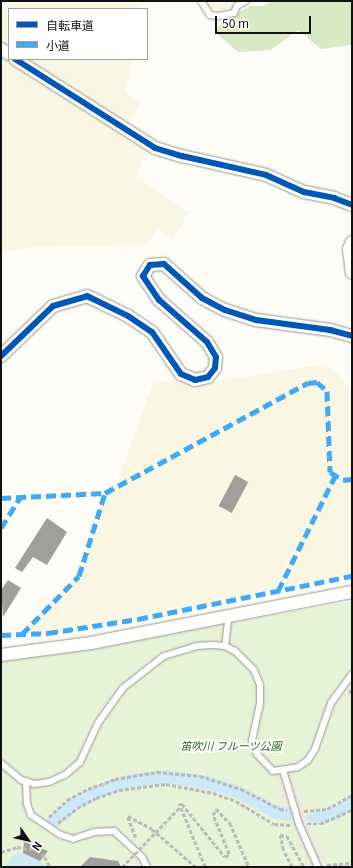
<!DOCTYPE html>
<html>
<head>
<meta charset="utf-8">
<style>
  body { margin:0 }
  #map { position:relative; width:353px; height:868px; overflow:hidden; background:#fdfcf7; font-family:Georgia,"Noto Sans JP",serif }
  div>[style] { position:absolute }
  .farmland>* { inset:0; background:#f9f7e4 }
  .green>* { inset:0; background:#e7f3d7 }
  .forest>* { inset:0; background:#d8eac5 }
  .plaza>* { inset:0; background:#edebe2; transform-origin:0 0 }
  .water>* { inset:0; background:#cde8f7 }
  .canal>* { height:13px; margin:-6.5px; padding:0 6.5px; transform-origin:6.5px; border-radius:6.5px; background:#cde8f7 }
  .building>* { inset:0; background:#a19f9c; transform-origin:0 0 }
  .path>* { height:2.5px; margin-top:-1.25px; transform-origin:0; background:repeating-linear-gradient(90deg,#b9b9b8 0 4px,transparent 0 6px) }
  .roads { filter:drop-shadow(0 0 1px #979795) drop-shadow(0 0 1px #979795) }
  .lane>* { height:6px; margin:-3px; padding:0 3px; transform-origin:3px; border-radius:3px; background:#fffffe }
  .street>* { height:12px; margin:-6px; padding:0 6px; transform-origin:6px; border-radius:6px; background:#fffffe }
  .path-bridge>* { height:2.5px; margin-top:-1.25px; transform-origin:0; background:repeating-linear-gradient(90deg,#b9b9b8 0 4px,transparent 0 6px) }
  .quiet>* { height:5px; margin-top:-2.5px; transform-origin:0; background:repeating-linear-gradient(90deg,#3fa9f5 0 10px,transparent 0 15px) }
  .cycleway>* { height:6px; margin:-3px; padding:0 3px; transform-origin:3px; border-radius:3px; background:#0057b8 }
  span { translate:-50% -50%; white-space:nowrap; text-align:center; line-height:1.15; -webkit-text-stroke:4px #fff; paint-order:stroke }
  .park-label { font-size:11px; color:#2f6b1f; font-style:italic }
  .frame { position:absolute; inset:0; border:2px solid #111; pointer-events:none }
  .legend { position:absolute; left:8px; top:8px; width:140px; height:52px; box-sizing:border-box; background:#fff; border:1px solid #a0a0a0; margin:0; padding:5px 7px; list-style:none; font-size:12px; color:#111 }
  .legend li { display:flex; align-items:center; gap:8px; height:20px }
  .legend b { width:20px; border:1px solid #a0a0a0 }
  .north { position:absolute; left:8px; top:820px; width:40px; height:40px; -webkit-text-stroke:3px #fff; paint-order:stroke; rotate:124deg; font-size:11px; font-weight:700; line-height:16px; text-align:center; color:#111 }
  .north::after { content:''; display:block; margin:auto; width:14px; height:18px; background:#111; clip-path:polygon(50% 0,100% 100%,50% 72%,0 100%) }
  .scale { position:absolute; left:215px; top:16px; width:96px; height:18px; box-sizing:border-box; border:2px solid #111; border-top:0; padding-left:5px; font-size:12px; line-height:14px; white-space:nowrap; color:#111; -webkit-text-stroke:3px #fff; paint-order:stroke }
</style>
</head>
<body>
<div id="map">
  <div class="farmland">
    <i style="clip-path:polygon(1px 1px,138px 1px,139px 9px,9px 9px,9px 49px,1px 43px)"></i>
    <i style="clip-path:polygon(205px 1px,236px 1px,232px 9px,208px 9px)"></i>
    <i style="clip-path:polygon(1px 54px,146px 151px,137px 177px,189px 212px,173px 239px,157px 229px,147px 245px,37px 246px,1px 252px)"></i>
    <i style="clip-path:polygon(24px 59px,133px 59px,125px 92px,141px 103px,127px 126px)"></i>
    <i style="clip-path:polygon(evenodd,324px 364px,336px 372px,352px 391px,352px 576px,138px 619px,48px 633px,22px 634px,79px 576px,105px 493px,120px 487px,119px 476px,154px 380px,199px 384px,324px 364px,235px 475px,248px 482px,229px 512px,217px 505px,235px 475px)"></i>
  </div>
  <div class="green">
    <i style="clip-path:polygon(352px 601px,352px 867px,1px 867px,1px 660px,96px 647px)"></i>
  </div>
  <div class="forest">
    <i style="clip-path:polygon(270px 1px,352px 1px,352px 45px,321px 49px,298px 30px,271px 50px,238px 52px,214px 31px,224px 20px,250px 6px,264px 6px)"></i>
  </div>
  <div class="plaza">
    <i style="left:290px;top:769px;width:105px;height:17px;rotate:69deg"></i>
    <i style="clip-path:polygon(142px 857px,147px 867px,130px 867px,130px 863px)"></i>
  </div>
  <div class="water">
    <i style="clip-path:polygon(23px 853px,40px 861px,46px 867px,5px 867px,12px 856px)"></i>
  </div>
  <div class="canal">
    <i style="left:312px;top:818px;width:24px;rotate:-12deg"></i>
    <i style="left:335px;top:813px;width:20px;rotate:-33deg"></i>
    <i style="left:51px;top:822px;width:34px;rotate:-38deg"></i>
    <i style="left:78px;top:801px;width:20px;rotate:-27deg"></i>
    <i style="left:96px;top:792px;width:36px;rotate:-19deg"></i>
    <i style="left:130px;top:780px;width:36px;rotate:-6deg"></i>
    <i style="left:166px;top:776px;width:40px;rotate:8.5deg"></i>
    <i style="left:206px;top:782px;width:34px;rotate:17deg"></i>
    <i style="left:238px;top:792px;width:41px;rotate:27.8deg"></i>
    <i style="left:274px;top:811px;width:15px;rotate:11deg"></i>
  </div>
  <div class="building">
    <i style="left:235px;top:475px;width:15px;height:35px;rotate:28deg"></i>
    <i style="clip-path:polygon(47px 518px,67px 532px,47px 565px,33px 557px,22px 572px,15px 568px)"></i>
    <i style="clip-path:polygon(8px 580px,21px 588px,3px 617px,1px 590px)"></i>
    <i style="clip-path:polygon(24px 842px,48px 851px,40px 861px,23px 853px)"></i>
    <i style="clip-path:polygon(90px 857px,118px 861px,121px 867px,80px 867px)"></i>
  </div>
  <div class="path">
    <i style="left:350px;top:690px;width:6px;rotate:72deg"></i>
    <i style="left:304px;top:811px;width:23px;rotate:-5deg"></i>
    <i style="left:327px;top:809px;width:29px;rotate:-29deg"></i>
    <i style="left:128px;top:816px;width:27px;rotate:28deg"></i>
    <i style="left:152px;top:829px;width:58px;rotate:40.8deg"></i>
    <i style="left:49px;top:817px;width:25px;rotate:-43deg"></i>
    <i style="left:67px;top:800px;width:24px;rotate:-28deg"></i>
    <i style="left:88px;top:789px;width:29px;rotate:-20deg"></i>
    <i style="left:115px;top:779px;width:43px;rotate:-9.5deg"></i>
    <i style="left:157px;top:772px;width:43px;rotate:5.3deg"></i>
    <i style="left:200px;top:776px;width:43px;rotate:17.6deg"></i>
    <i style="left:241px;top:789px;width:44px;rotate:27.1deg"></i>
    <i style="left:280px;top:809px;width:7px;rotate:8deg"></i>
    <i style="left:128px;top:817px;width:22px;rotate:69deg"></i>
    <i style="left:58px;top:823px;width:24px;rotate:-38deg"></i>
    <i style="left:77px;top:808px;width:21px;rotate:-28deg"></i>
    <i style="left:96px;top:798px;width:24px;rotate:-19deg"></i>
    <i style="left:119px;top:790px;width:47px;rotate:-7.3deg"></i>
    <i style="left:166px;top:784px;width:48px;rotate:10.8deg"></i>
    <i style="left:213px;top:793px;width:24px;rotate:19deg"></i>
    <i style="left:236px;top:801px;width:44px;rotate:31.2deg"></i>
    <i style="left:274px;top:824px;width:17px;rotate:3deg"></i>
    <i style="left:307px;top:824px;width:13px"></i>
    <i style="left:320px;top:824px;width:35px;rotate:-24deg"></i>
    <i style="left:1px;top:852px;width:17px;rotate:-17deg"></i>
    <i style="left:17px;top:847px;width:20px;rotate:9deg"></i>
    <i style="left:37px;top:850px;width:11px;rotate:41deg"></i>
    <i style="left:45px;top:857px;width:11px;rotate:63deg"></i>
    <i style="left:327px;top:865px;width:25px;rotate:-5deg"></i>
    <i style="left:205px;top:867px;width:68px;rotate:-112.4deg"></i>
    <i style="left:179px;top:804px;width:3px"></i>
    <i style="left:182px;top:804px;width:68px;rotate:50.9deg"></i>
    <i style="left:225px;top:857px;width:5px;rotate:-37deg"></i>
    <i style="left:229px;top:854px;width:42px;rotate:-112.3deg"></i>
    <i style="left:213px;top:815px;width:7px;rotate:-63deg"></i>
    <i style="left:216px;top:809px;width:20px;rotate:45deg"></i>
    <i style="left:230px;top:823px;width:48px;rotate:66.6deg"></i>
    <i style="left:292px;top:867px;width:19px;rotate:-118deg"></i>
    <i style="left:283px;top:850px;width:15px;rotate:-101deg"></i>
    <i style="left:280px;top:835px;width:7px;rotate:8deg"></i>
    <i style="left:287px;top:836px;width:35px;rotate:61deg"></i>
  </div>
  <div class="roads">
    <div class="lane">
      <i style="left:201px;top:1px;width:17px;rotate:57deg"></i>
      <i style="left:210px;top:15px;width:8px;rotate:7deg"></i>
      <i style="left:218px;top:16px;width:16px;rotate:-11deg"></i>
      <i style="left:234px;top:13px;width:8px;rotate:-67deg"></i>
      <i style="left:237px;top:6px;width:10px;rotate:-29deg"></i>
      <i style="left:225px;top:646px;width:31px;rotate:-83deg"></i>
      <i style="left:1px;top:763px;width:26px;rotate:40deg"></i>
      <i style="left:21px;top:780px;width:15px;rotate:16deg"></i>
      <i style="left:35px;top:784px;width:14px;rotate:-8deg"></i>
      <i style="left:49px;top:782px;width:17px;rotate:-24deg"></i>
      <i style="left:65px;top:775px;width:20px;rotate:-41deg"></i>
      <i style="left:80px;top:762px;width:43px;rotate:-65.2deg"></i>
      <i style="left:98px;top:723px;width:43px;rotate:-54.5deg"></i>
      <i style="left:123px;top:688px;width:52px;rotate:-38deg"></i>
      <i style="left:164px;top:656px;width:34px;rotate:-17deg"></i>
      <i style="left:197px;top:646px;width:15px;rotate:-4deg"></i>
      <i style="left:212px;top:645px;width:13px;rotate:4deg"></i>
      <i style="left:225px;top:646px;width:11px;rotate:27deg"></i>
      <i style="left:235px;top:651px;width:27px;rotate:45deg"></i>
      <i style="left:254px;top:670px;width:16px;rotate:68deg"></i>
      <i style="left:260px;top:685px;width:18px;rotate:90deg"></i>
      <i style="left:260px;top:703px;width:39px;rotate:102deg"></i>
      <i style="left:252px;top:741px;width:14px;rotate:69deg"></i>
      <i style="left:257px;top:754px;width:23px;rotate:47deg"></i>
      <i style="left:273px;top:771px;width:25px;rotate:-9deg"></i>
      <i style="left:298px;top:767px;width:12px;rotate:-35deg"></i>
      <i style="left:308px;top:760px;width:13px;rotate:-58deg"></i>
      <i style="left:315px;top:749px;width:49px;rotate:-70.8deg"></i>
      <i style="left:331px;top:703px;width:36px;rotate:-54deg"></i>
      <i style="left:283px;top:770px;width:56px;rotate:73.5deg"></i>
      <i style="left:299px;top:824px;width:47px;rotate:66.2deg"></i>
      <i style="left:26px;top:781px;width:23px;rotate:88deg"></i>
      <i style="left:27px;top:804px;width:12px;rotate:70deg"></i>
      <i style="left:31px;top:815px;width:36px;rotate:34deg"></i>
      <i style="left:61px;top:835px;width:13px;rotate:18deg"></i>
      <i style="left:73px;top:839px;width:22px;rotate:-18deg"></i>
      <i style="left:94px;top:832px;width:20px;rotate:-3deg"></i>
      <i style="left:114px;top:831px;width:38px;rotate:43deg"></i>
      <i style="left:142px;top:857px;width:11px;rotate:63deg"></i>
    </div>
    <div class="street">
      <i style="left:1px;top:49px;width:9px;rotate:32deg"></i>
      <i style="left:15px;top:59px;width:166px;rotate:32.4deg"></i>
      <i style="left:155px;top:148px;width:28px;rotate:17deg"></i>
      <i style="left:182px;top:156px;width:86px;rotate:12.7deg"></i>
      <i style="left:266px;top:175px;width:42px;rotate:24.1deg"></i>
      <i style="left:304px;top:192px;width:31px;rotate:11deg"></i>
      <i style="left:334px;top:198px;width:19px;rotate:21deg"></i>
      <i style="left:352px;top:242px;width:8px;rotate:113deg"></i>
      <i style="left:349px;top:249px;width:24px;rotate:83deg"></i>
      <i style="left:1px;top:356px;width:72px;rotate:-43.9deg"></i>
      <i style="left:53px;top:306px;width:35px;rotate:-16deg"></i>
      <i style="left:87px;top:296px;width:46px;rotate:26deg"></i>
      <i style="left:128px;top:316px;width:29px;rotate:34deg"></i>
      <i style="left:152px;top:332px;width:51px;rotate:55.4deg"></i>
      <i style="left:181px;top:374px;width:15px;rotate:23deg"></i>
      <i style="left:195px;top:380px;width:13px;rotate:-13deg"></i>
      <i style="left:208px;top:377px;width:11px;rotate:-52deg"></i>
      <i style="left:215px;top:368px;width:11px;rotate:-85deg"></i>
      <i style="left:216px;top:357px;width:17px;rotate:-121deg"></i>
      <i style="left:207px;top:342px;width:64px;rotate:-138.8deg"></i>
      <i style="left:159px;top:300px;width:29px;rotate:-124deg"></i>
      <i style="left:143px;top:276px;width:13px;rotate:-58deg"></i>
      <i style="left:150px;top:265px;width:14px;rotate:-4deg"></i>
      <i style="left:164px;top:264px;width:51px;rotate:41.8deg"></i>
      <i style="left:202px;top:298px;width:26px;rotate:28deg"></i>
      <i style="left:225px;top:310px;width:33px;rotate:18deg"></i>
      <i style="left:256px;top:320px;width:75px;rotate:7.7deg"></i>
      <i style="left:330px;top:330px;width:23px;rotate:15deg"></i>
      <i style="left:1px;top:655px;width:91px;rotate:-7.6deg"></i>
      <i style="left:91px;top:643px;width:266px;rotate:-11.1deg"></i>
    </div>
  </div>
  <div class="path-bridge">
    <i style="left:122px;top:867px;width:83px;rotate:-46deg"></i>
  </div>
  <div class="quiet">
    <i style="left:1px;top:498px;width:104px;rotate:-2.8deg"></i>
    <i style="left:105px;top:493px;width:231px;rotate:-28.5deg"></i>
    <i style="left:308px;top:383px;width:9px;rotate:-6deg"></i>
    <i style="left:317px;top:382px;width:13px;rotate:42deg"></i>
    <i style="left:327px;top:391px;width:81px;rotate:87.9deg"></i>
    <i style="left:330px;top:472px;width:15px;rotate:32deg"></i>
    <i style="left:343px;top:480px;width:9px;rotate:-6deg"></i>
    <i style="left:1px;top:528px;width:36px;rotate:-58deg"></i>
    <i style="left:278px;top:591px;width:128px;rotate:-63.6deg"></i>
    <i style="left:22px;top:634px;width:81px;rotate:-45.5deg"></i>
    <i style="left:79px;top:576px;width:87px;rotate:-72.6deg"></i>
    <i style="left:1px;top:635px;width:47px;rotate:-2.4deg"></i>
    <i style="left:48px;top:633px;width:91px;rotate:-8.8deg"></i>
    <i style="left:138px;top:619px;width:218px;rotate:-11.4deg"></i>
  </div>
  <div class="cycleway">
    <i style="left:15px;top:59px;width:166px;rotate:32.4deg"></i>
    <i style="left:155px;top:148px;width:28px;rotate:17deg"></i>
    <i style="left:182px;top:156px;width:86px;rotate:12.7deg"></i>
    <i style="left:266px;top:175px;width:42px;rotate:24.1deg"></i>
    <i style="left:304px;top:192px;width:31px;rotate:11deg"></i>
    <i style="left:334px;top:198px;width:19px;rotate:21deg"></i>
    <i style="left:1px;top:356px;width:72px;rotate:-43.9deg"></i>
    <i style="left:53px;top:306px;width:35px;rotate:-16deg"></i>
    <i style="left:87px;top:296px;width:46px;rotate:26deg"></i>
    <i style="left:128px;top:316px;width:29px;rotate:34deg"></i>
    <i style="left:152px;top:332px;width:51px;rotate:55.4deg"></i>
    <i style="left:181px;top:374px;width:15px;rotate:23deg"></i>
    <i style="left:195px;top:380px;width:13px;rotate:-13deg"></i>
    <i style="left:208px;top:377px;width:11px;rotate:-52deg"></i>
    <i style="left:215px;top:368px;width:11px;rotate:-85deg"></i>
    <i style="left:216px;top:357px;width:17px;rotate:-121deg"></i>
    <i style="left:207px;top:342px;width:64px;rotate:-138.8deg"></i>
    <i style="left:159px;top:300px;width:29px;rotate:-124deg"></i>
    <i style="left:143px;top:276px;width:13px;rotate:-58deg"></i>
    <i style="left:150px;top:265px;width:14px;rotate:-4deg"></i>
    <i style="left:164px;top:264px;width:51px;rotate:41.8deg"></i>
    <i style="left:202px;top:298px;width:26px;rotate:28deg"></i>
    <i style="left:225px;top:310px;width:33px;rotate:18deg"></i>
    <i style="left:256px;top:320px;width:75px;rotate:7.7deg"></i>
    <i style="left:330px;top:330px;width:23px;rotate:15deg"></i>
  </div>
  <div class="park-label">
    <span style="left:231px;top:745px">笛吹川 フルーツ公園</span>
  </div>
  <div class="frame"></div>
  <ul class="legend">
  <li><b style="height:5px;background:#0057b8"></b>自転車道</li>
  <li><b style="height:5px;background:#3fa9f5"></b>小道</li>
  </ul>
  <div class="north">N</div>
  <div class="scale">50 m</div>
</div>
</body>
</html>
